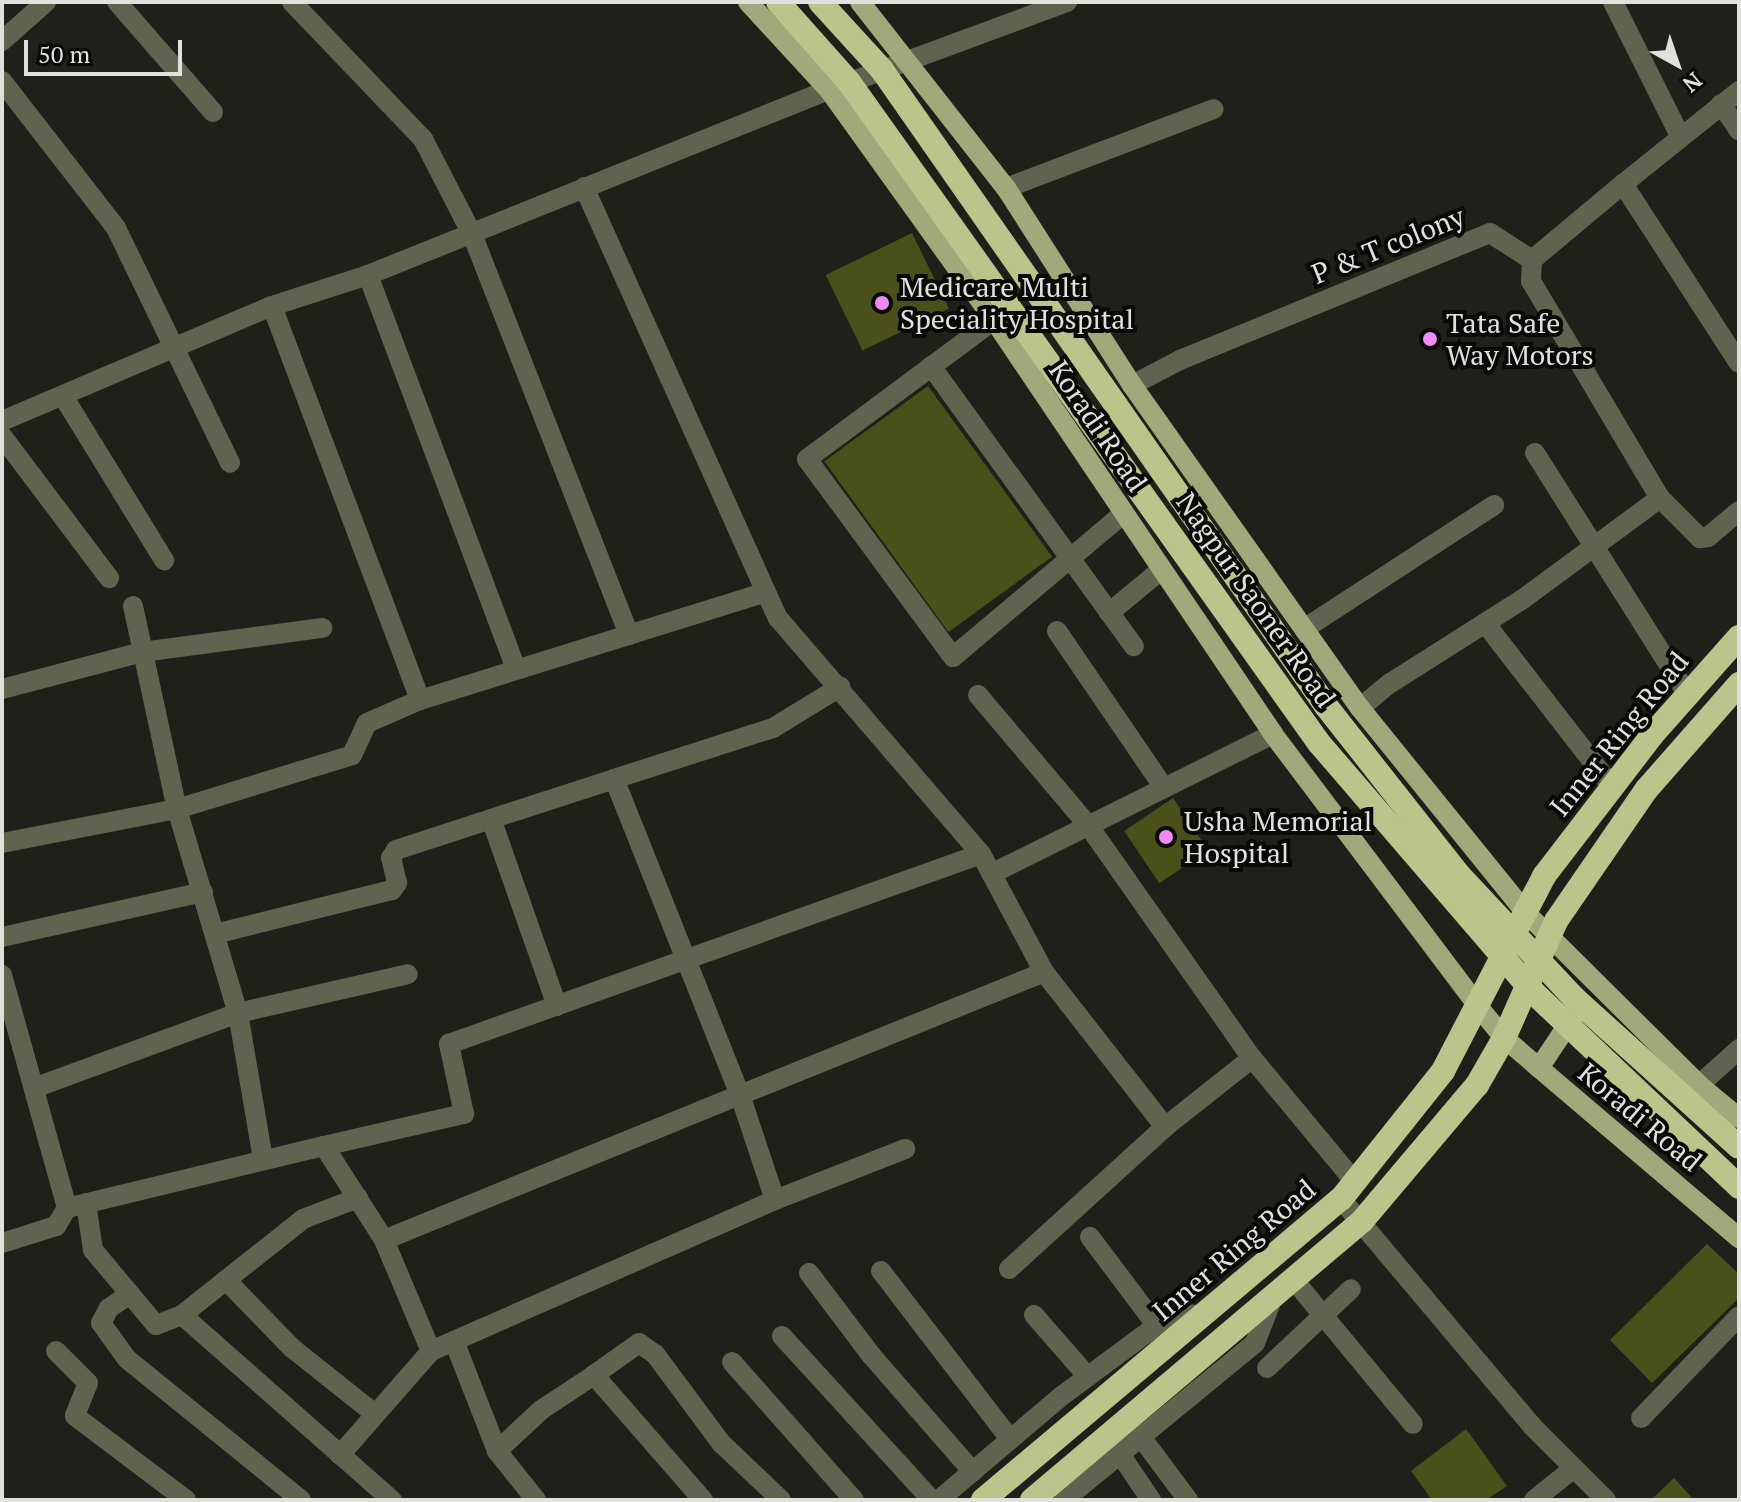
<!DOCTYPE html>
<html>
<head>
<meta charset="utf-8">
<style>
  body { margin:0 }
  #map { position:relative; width:1741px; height:1502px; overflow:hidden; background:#1f201a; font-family:"PT Serif",serif }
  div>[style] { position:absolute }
  .building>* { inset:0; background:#4a501a; transform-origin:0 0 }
  .minor>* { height:20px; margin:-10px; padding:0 10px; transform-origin:10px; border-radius:10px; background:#60634d }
  .major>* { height:20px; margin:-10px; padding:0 10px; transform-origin:10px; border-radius:10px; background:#a1a87a }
  .highway>* { height:24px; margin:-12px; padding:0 12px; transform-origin:12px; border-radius:12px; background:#bbc48b }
  .highway-bridge>* { height:24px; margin:-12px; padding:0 12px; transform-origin:12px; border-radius:12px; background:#bbc48b }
  .dots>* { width:22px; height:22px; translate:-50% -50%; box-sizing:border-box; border:4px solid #090907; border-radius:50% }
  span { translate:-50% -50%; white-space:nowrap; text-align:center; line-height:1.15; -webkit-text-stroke:8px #090907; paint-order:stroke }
  .street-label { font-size:28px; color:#e0e1dd }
  .poi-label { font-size:28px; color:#e0e1dd }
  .left { translate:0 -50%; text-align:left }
  .frame { position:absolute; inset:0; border:4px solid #e0e1dd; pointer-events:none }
  .north { position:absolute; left:1637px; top:24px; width:80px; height:80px; -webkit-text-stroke:6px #090907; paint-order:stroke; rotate:140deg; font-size:22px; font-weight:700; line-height:32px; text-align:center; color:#e0e1dd }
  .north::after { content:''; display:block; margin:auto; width:28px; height:36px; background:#e0e1dd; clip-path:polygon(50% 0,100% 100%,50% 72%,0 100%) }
  .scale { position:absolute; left:24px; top:40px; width:158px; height:36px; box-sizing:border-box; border:4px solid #e0e1dd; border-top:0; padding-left:10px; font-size:24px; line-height:28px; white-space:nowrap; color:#e0e1dd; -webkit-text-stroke:6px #090907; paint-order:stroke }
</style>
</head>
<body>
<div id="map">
  <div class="building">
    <i style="left:912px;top:233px;width:84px;height:96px;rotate:64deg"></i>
    <i style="left:928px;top:386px;width:211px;height:128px;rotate:54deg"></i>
    <i style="left:1173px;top:798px;width:63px;height:59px;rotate:56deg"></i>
    <i style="clip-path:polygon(1707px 1244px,1739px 1274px,1739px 1298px,1652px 1383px,1610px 1340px)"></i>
    <i style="clip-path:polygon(1466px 1429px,1507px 1486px,1486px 1500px,1432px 1500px,1411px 1471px)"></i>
    <i style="clip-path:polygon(1674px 1478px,1694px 1500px,1651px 1500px)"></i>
  </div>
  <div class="minor">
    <i style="left:117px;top:2px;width:146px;rotate:48.9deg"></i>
    <i style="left:292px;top:2px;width:190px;rotate:46.3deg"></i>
    <i style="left:423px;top:139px;width:107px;rotate:62.7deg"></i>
    <i style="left:472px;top:234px;width:431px;rotate:68.6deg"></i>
    <i style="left:1613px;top:2px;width:150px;rotate:63.4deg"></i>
    <i style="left:2px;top:41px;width:59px;rotate:-41.6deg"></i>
    <i style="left:2px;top:81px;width:186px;rotate:52.2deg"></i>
    <i style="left:116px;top:228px;width:261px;rotate:64.1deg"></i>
    <i style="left:1721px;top:104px;width:32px;rotate:56deg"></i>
    <i style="left:1623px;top:184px;width:149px;rotate:-38.7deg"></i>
    <i style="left:584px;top:187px;width:473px;rotate:65.8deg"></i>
    <i style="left:778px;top:618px;width:311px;rotate:49.3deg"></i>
    <i style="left:981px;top:854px;width:134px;rotate:61.9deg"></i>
    <i style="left:1044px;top:972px;width:197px;rotate:52deg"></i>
    <i style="left:1006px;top:188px;width:222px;rotate:-20.8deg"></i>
    <i style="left:1532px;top:260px;width:21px;rotate:93deg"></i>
    <i style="left:1531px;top:281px;width:252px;rotate:59.3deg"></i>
    <i style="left:1660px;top:498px;width:57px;rotate:45deg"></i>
    <i style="left:1700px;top:538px;width:8px;rotate:-7deg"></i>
    <i style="left:1708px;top:537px;width:40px;rotate:-40deg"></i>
    <i style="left:368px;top:275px;width:420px;rotate:69.4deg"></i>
    <i style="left:272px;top:306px;width:421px;rotate:69.4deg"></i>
    <i style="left:994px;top:320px;width:233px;rotate:143.4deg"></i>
    <i style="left:807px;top:459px;width:246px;rotate:53.6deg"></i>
    <i style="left:953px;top:657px;width:222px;rotate:-40.1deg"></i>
    <i style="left:931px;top:366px;width:346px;rotate:54.1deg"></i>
    <i style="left:1132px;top:385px;width:54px;rotate:-27.5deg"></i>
    <i style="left:1180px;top:360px;width:335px;rotate:-22.3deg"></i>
    <i style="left:1490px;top:233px;width:50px;rotate:32.7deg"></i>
    <i style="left:1532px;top:260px;width:119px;rotate:-39.9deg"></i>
    <i style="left:1623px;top:184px;width:213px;rotate:57.1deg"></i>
    <i style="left:63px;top:396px;width:193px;rotate:58.4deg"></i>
    <i style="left:2px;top:421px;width:293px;rotate:-23.1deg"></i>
    <i style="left:272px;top:306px;width:101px;rotate:-17.9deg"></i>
    <i style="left:368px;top:275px;width:497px;rotate:-21.9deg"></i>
    <i style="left:829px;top:90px;width:254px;rotate:-20.3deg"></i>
    <i style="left:2px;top:436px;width:178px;rotate:53deg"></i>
    <i style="left:1535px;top:453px;width:284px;rotate:57.7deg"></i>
    <i style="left:133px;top:606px;width:208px;rotate:77.8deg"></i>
    <i style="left:177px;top:809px;width:213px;rotate:73.4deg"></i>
    <i style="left:238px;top:1013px;width:149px;rotate:80.3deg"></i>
    <i style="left:1109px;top:613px;width:67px;rotate:-39.6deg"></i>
    <i style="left:1485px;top:623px;width:207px;rotate:52.2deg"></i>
    <i style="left:1304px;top:629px;width:227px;rotate:-33.1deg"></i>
    <i style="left:1057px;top:631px;width:190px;rotate:55.7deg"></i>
    <i style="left:2px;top:689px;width:145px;rotate:-14.8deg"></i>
    <i style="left:142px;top:652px;width:182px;rotate:-7.6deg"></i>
    <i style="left:978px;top:695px;width:170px;rotate:49.8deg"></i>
    <i style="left:1088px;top:825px;width:285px;rotate:54.9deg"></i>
    <i style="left:1252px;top:1058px;width:161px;rotate:50.3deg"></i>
    <i style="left:1360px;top:708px;width:38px;rotate:-40deg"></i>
    <i style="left:1389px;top:684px;width:159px;rotate:-32.4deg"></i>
    <i style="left:1523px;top:599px;width:170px;rotate:-36.4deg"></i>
    <i style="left:2px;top:843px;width:178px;rotate:-11deg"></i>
    <i style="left:177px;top:809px;width:183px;rotate:-17.1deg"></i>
    <i style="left:352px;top:755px;width:35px;rotate:-65deg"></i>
    <i style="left:367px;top:723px;width:58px;rotate:-23.5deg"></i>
    <i style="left:420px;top:700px;width:362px;rotate:-17.3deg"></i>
    <i style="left:993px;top:873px;width:313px;rotate:-26.4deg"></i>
    <i style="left:215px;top:934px;width:182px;rotate:-14deg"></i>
    <i style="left:392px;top:890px;width:9px;rotate:-54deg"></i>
    <i style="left:397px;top:883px;width:26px;rotate:-103deg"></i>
    <i style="left:391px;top:858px;width:9px;rotate:-58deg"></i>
    <i style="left:396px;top:850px;width:100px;rotate:-18.1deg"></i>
    <i style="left:2px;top:937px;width:206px;rotate:-12.6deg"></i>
    <i style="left:2px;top:975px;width:242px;rotate:74.4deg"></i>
    <i style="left:67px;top:1208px;width:264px;rotate:-13.6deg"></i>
    <i style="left:324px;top:1146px;width:112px;rotate:57.4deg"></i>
    <i style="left:384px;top:1240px;width:384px;rotate:-22.2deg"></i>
    <i style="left:740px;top:1095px;width:340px;rotate:-111.7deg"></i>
    <i style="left:614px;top:779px;width:167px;rotate:-17.8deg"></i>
    <i style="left:773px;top:728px;width:79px;rotate:-31.5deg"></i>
    <i style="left:557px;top:1006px;width:198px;rotate:-109.4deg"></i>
    <i style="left:491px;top:819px;width:129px;rotate:-18deg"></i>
    <i style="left:1699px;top:1085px;width:54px;rotate:-42deg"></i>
    <i style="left:34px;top:1088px;width:217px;rotate:-20.2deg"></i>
    <i style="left:238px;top:1013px;width:174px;rotate:-12.9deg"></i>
    <i style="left:324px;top:1146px;width:144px;rotate:-12.9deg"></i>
    <i style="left:464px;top:1114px;width:72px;rotate:-102.1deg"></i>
    <i style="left:449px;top:1044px;width:565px;rotate:-19.65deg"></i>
    <i style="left:1341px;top:1199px;width:297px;rotate:49.9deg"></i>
    <i style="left:1532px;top:1426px;width:105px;rotate:45deg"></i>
    <i style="left:775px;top:1200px;width:140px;rotate:-21.4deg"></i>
    <i style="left:86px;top:1203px;width:48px;rotate:81.5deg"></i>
    <i style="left:93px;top:1250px;width:98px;rotate:50deg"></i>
    <i style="left:156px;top:1325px;width:28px;rotate:-21deg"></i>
    <i style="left:182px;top:1315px;width:154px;rotate:-38.4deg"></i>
    <i style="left:303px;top:1219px;width:59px;rotate:-20.9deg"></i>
    <i style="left:1090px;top:1237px;width:111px;rotate:53deg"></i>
    <i style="left:384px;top:1240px;width:121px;rotate:67.1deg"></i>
    <i style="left:431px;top:1351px;width:376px;rotate:-23.7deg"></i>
    <i style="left:775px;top:1200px;width:111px;rotate:-108.4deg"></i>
    <i style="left:740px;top:1095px;width:328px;rotate:-22deg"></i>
    <i style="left:2px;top:1243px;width:57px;rotate:-17.5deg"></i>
    <i style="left:56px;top:1226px;width:21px;rotate:-59deg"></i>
    <i style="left:1009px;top:1269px;width:211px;rotate:-42.3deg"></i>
    <i style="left:1165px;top:1127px;width:111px;rotate:-38.4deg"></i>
    <i style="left:881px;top:1271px;width:212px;rotate:52.5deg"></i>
    <i style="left:809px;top:1273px;width:103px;rotate:52.9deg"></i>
    <i style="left:871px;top:1355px;width:155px;rotate:48.9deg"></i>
    <i style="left:1293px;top:1279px;width:188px;rotate:50.4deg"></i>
    <i style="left:226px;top:1280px;width:95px;rotate:45.9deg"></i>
    <i style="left:292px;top:1348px;width:106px;rotate:38.5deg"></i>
    <i style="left:130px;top:1294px;width:25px;rotate:146deg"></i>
    <i style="left:109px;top:1308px;width:17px;rotate:118deg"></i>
    <i style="left:101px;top:1323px;width:44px;rotate:54.2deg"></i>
    <i style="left:127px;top:1359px;width:224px;rotate:39deg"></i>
    <i style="left:182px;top:1315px;width:280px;rotate:41.4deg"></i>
    <i style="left:1034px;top:1315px;width:82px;rotate:48.9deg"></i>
    <i style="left:782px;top:1336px;width:222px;rotate:47.6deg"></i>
    <i style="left:454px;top:1341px;width:118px;rotate:68.6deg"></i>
    <i style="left:497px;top:1451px;width:63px;rotate:51.5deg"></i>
    <i style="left:56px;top:1351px;width:45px;rotate:45deg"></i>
    <i style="left:88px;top:1383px;width:35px;rotate:112deg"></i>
    <i style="left:75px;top:1416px;width:139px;rotate:37.1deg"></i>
    <i style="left:732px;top:1362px;width:184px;rotate:48.5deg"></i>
    <i style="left:1267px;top:1368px;width:115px;rotate:-43.2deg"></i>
    <i style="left:1641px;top:1418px;width:141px;rotate:-46.1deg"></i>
    <i style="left:1141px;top:1437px;width:79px;rotate:53.3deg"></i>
    <i style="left:497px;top:1451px;width:60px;rotate:-43deg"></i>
    <i style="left:541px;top:1410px;width:64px;rotate:-33.4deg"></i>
    <i style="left:1120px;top:1454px;width:55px;rotate:56deg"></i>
    <i style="left:340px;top:1455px;width:138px;rotate:-48.8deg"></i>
    <i style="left:703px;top:1500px;width:166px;rotate:-131.1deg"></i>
    <i style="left:594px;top:1375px;width:55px;rotate:-35.4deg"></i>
    <i style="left:639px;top:1343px;width:19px;rotate:35deg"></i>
    <i style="left:655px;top:1354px;width:111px;rotate:53.4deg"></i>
    <i style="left:721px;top:1443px;width:83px;rotate:43.5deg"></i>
    <i style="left:939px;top:1500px;width:162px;rotate:-40.3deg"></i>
    <i style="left:1063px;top:1395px;width:136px;rotate:-36.6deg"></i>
    <i style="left:1172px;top:1314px;width:32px;rotate:2deg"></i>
    <i style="left:1064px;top:1500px;width:247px;rotate:-39.4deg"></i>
    <i style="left:1255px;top:1343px;width:49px;rotate:-68.6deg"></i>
    <i style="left:1534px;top:1500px;width:51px;rotate:-38.7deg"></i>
  </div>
  <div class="major">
    <i style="left:748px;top:2px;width:120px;rotate:47.4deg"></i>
    <i style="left:829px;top:90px;width:283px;rotate:54.3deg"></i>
    <i style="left:994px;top:320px;width:499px;rotate:56deg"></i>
    <i style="left:1273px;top:734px;width:339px;rotate:53deg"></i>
    <i style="left:1477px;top:1005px;width:43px;rotate:50.7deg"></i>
    <i style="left:1504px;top:1038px;width:309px;rotate:40.4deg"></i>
    <i style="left:860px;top:2px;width:236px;rotate:51.9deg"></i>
    <i style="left:1006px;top:188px;width:234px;rotate:57.4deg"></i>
    <i style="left:1132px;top:385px;width:395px;rotate:54.8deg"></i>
    <i style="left:1360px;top:708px;width:264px;rotate:51deg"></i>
    <i style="left:1526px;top:913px;width:244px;rotate:44.8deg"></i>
    <i style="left:1699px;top:1085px;width:52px;rotate:39.5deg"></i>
    <i style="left:1539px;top:1068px;width:65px;rotate:-56.3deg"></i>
  </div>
  <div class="highway">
    <i style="left:983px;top:1500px;width:468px;rotate:-40.1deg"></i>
    <i style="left:1341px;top:1199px;width:164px;rotate:-51.4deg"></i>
    <i style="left:1443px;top:1071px;width:220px;rotate:-62.6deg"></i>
    <i style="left:1544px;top:876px;width:178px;rotate:-52.5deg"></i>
    <i style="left:1652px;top:735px;width:131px;rotate:-48.4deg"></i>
    <i style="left:1032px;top:1500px;width:432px;rotate:-40.2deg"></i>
    <i style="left:1362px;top:1221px;width:178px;rotate:-49.8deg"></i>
    <i style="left:1477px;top:1085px;width:54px;rotate:-60.1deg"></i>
    <i style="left:1504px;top:1038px;width:128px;rotate:-66deg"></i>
    <i style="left:1556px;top:921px;width:159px;rotate:-55.5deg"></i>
    <i style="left:1646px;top:790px;width:141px;rotate:-48.7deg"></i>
  </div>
  <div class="highway-bridge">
    <i style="left:778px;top:2px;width:107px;rotate:48.4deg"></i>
    <i style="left:849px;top:82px;width:811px;rotate:54.59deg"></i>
    <i style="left:1319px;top:743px;width:328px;rotate:49.3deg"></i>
    <i style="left:1533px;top:992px;width:284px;rotate:43.4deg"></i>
    <i style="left:820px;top:2px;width:92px;rotate:47.6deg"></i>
    <i style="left:882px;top:70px;width:776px;rotate:55.08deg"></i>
    <i style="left:1326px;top:706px;width:215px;rotate:51.8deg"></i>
    <i style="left:1459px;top:875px;width:168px;rotate:46.9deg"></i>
    <i style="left:1574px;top:998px;width:222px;rotate:42.1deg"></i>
  </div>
  <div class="dots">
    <i style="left:882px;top:303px;background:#f08bf6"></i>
    <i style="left:1430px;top:339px;background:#f08bf6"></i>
    <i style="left:1166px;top:837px;background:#f08bf6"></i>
  </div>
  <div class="street-label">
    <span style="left:1388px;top:245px;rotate:-22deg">P &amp; T colony</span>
    <span style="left:1098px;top:426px;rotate:56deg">Koradi Road</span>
    <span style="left:1256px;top:600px;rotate:55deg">Nagpur Saoner Road</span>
    <span style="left:1619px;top:734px;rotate:-51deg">Inner Ring Road</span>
    <span style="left:1640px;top:1117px;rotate:40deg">Koradi Road</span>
    <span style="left:1234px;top:1250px;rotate:-40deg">Inner Ring Road</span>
  </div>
  <div class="poi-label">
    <span class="left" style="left:900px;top:303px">Medicare Multi<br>Speciality Hospital</span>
    <span class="left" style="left:1446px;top:339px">Tata Safe<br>Way Motors</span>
    <span class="left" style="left:1184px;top:837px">Usha Memorial<br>Hospital</span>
  </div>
  <div class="frame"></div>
  <div class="north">N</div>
  <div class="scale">50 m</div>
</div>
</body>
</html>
